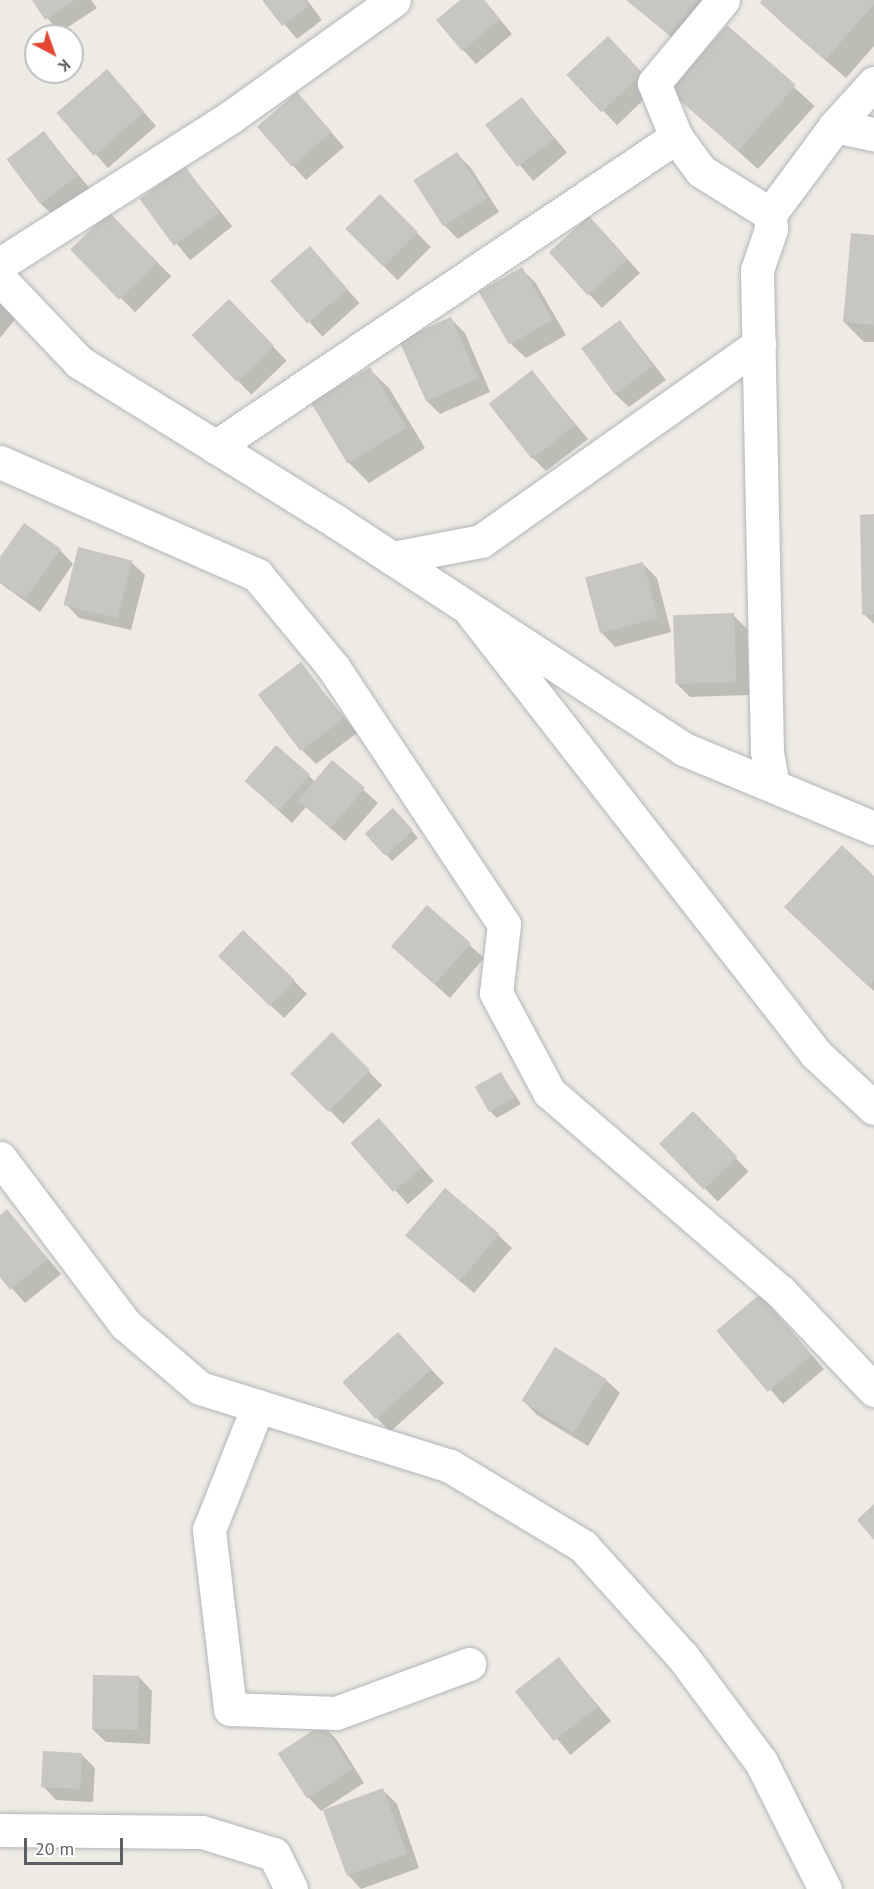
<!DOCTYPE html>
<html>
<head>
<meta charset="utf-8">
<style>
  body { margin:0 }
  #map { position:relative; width:874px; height:1889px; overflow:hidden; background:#edebe3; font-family:"PT Sans",sans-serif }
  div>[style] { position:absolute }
  .shadow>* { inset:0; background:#0003; transform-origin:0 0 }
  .building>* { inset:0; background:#c8c6c0; transform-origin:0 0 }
  .roads { filter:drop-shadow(0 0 2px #b3b5ba) drop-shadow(0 0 2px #b3b5ba) }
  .minor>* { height:33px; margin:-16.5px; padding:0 16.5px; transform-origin:16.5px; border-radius:16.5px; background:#fff }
  .tertiary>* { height:33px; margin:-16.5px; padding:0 16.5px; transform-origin:16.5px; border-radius:16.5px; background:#fff }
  span { translate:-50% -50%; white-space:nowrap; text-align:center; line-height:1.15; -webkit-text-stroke:4.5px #fff; paint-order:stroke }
  .north { position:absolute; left:24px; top:24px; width:60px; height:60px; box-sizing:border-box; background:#fff; border:2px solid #bdbfc1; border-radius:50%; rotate:139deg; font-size:16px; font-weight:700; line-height:24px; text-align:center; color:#5b5e63 }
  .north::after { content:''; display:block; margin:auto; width:21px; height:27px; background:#e34733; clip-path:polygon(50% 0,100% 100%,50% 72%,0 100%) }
  .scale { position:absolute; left:24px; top:1838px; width:99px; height:27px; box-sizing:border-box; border:3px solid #5b5e63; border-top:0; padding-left:8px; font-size:18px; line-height:21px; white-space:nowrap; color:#5b5e63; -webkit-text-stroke:4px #fff; paint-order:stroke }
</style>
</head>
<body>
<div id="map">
  <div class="shadow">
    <i style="clip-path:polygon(34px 0,91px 0,97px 8px,59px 33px)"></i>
    <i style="clip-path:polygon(264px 0,307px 0,322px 20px,297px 39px)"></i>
    <i style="clip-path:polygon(462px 0,484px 0,512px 34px,476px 64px,463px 50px)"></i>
    <i style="clip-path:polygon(630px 0,723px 0,683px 48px)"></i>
    <i style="clip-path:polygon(764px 0,874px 0,874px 46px,846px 78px,782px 23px,762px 3px)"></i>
    <i style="left:727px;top:27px;width:118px;height:85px;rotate:42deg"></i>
    <i style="left:608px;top:38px;width:69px;height:54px;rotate:46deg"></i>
    <i style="clip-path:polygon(120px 85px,156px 126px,108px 168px,59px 113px)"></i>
    <i style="left:522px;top:99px;width:70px;height:44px;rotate:50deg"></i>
    <i style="clip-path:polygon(310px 108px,344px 147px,306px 180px,259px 128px)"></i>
    <i style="clip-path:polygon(44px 133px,91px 190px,55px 217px,41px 204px)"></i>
    <i style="clip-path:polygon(457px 154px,471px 168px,499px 212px,458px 239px,444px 225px)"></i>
    <i style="left:185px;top:168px;width:75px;height:54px;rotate:51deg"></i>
    <i style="left:380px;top:196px;width:72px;height:47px;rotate:45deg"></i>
    <i style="left:109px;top:214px;width:88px;height:51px;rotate:45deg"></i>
    <i style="clip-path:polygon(603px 232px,640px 273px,602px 308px,551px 253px)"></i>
    <i style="clip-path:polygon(874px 237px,874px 342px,864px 342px,844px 322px)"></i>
    <i style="left:310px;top:248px;width:74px;height:50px;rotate:48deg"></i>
    <i style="clip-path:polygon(521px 269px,535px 282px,566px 335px,526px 358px,512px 345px)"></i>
    <i style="left:229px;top:301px;width:83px;height:49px;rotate:46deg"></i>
    <i style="clip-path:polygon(0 302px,16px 318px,0 338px)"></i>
    <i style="clip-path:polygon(451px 319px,465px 333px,490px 392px,440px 414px,426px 400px)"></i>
    <i style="clip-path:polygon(620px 321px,666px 380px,629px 407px,615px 394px)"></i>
    <i style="clip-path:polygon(369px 369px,389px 388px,425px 448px,369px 483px,349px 463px)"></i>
    <i style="clip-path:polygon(532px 372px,588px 439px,546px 471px,533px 458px)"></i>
    <i style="clip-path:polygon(874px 516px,874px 624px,864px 614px)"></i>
    <i style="clip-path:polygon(60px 550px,73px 564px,40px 612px,0 583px,0 560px)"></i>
    <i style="clip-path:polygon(131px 562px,145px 575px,131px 630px,79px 618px,66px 604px)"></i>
    <i style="clip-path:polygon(643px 564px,657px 578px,671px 632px,615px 647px,602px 633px)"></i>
    <i style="clip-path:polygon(733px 615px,747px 629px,749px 695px,690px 697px,676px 683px)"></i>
    <i style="clip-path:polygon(300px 664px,357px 733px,316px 764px,303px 751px)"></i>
    <i style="clip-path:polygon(332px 762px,378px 803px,345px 841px,306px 807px,292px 823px,247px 781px,309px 776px,315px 782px)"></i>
    <i style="clip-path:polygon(399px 816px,418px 838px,392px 861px,366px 833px)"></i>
    <i style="clip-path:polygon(874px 878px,874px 991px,806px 927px)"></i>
    <i style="clip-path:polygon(427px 907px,484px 958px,450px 998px,407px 960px)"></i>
    <i style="clip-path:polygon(233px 970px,294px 981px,307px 994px,284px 1018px)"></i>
    <i style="left:332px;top:1035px;width:71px;height:55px;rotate:45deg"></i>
    <i style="clip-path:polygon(501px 1074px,521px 1104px,497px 1118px,490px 1111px)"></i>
    <i style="left:693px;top:1114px;width:80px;height:43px;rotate:46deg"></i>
    <i style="left:379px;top:1120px;width:82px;height:35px;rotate:48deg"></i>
    <i style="clip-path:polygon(7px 1211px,61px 1274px,25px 1303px,0 1275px,0 1216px)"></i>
    <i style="clip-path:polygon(498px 1235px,512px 1248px,474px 1293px,407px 1236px)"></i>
    <i style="clip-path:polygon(773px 1310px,824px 1369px,783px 1404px,719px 1331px)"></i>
    <i style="clip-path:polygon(398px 1334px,444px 1383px,390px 1432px,377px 1418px)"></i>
    <i style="clip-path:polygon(606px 1380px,620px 1393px,588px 1446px,537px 1415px,524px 1401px)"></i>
    <i style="left:559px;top:1659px;width:81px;height:53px;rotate:50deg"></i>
    <i style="clip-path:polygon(139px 1677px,152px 1691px,150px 1744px,106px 1742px,92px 1729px)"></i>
    <i style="clip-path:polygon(323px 1726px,337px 1740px,364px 1783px,321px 1811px,308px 1797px)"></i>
    <i style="clip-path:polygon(81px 1754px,95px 1768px,93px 1802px,56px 1800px,43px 1786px)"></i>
    <i style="clip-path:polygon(383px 1790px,397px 1804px,419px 1868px,361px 1889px,348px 1875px)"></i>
  </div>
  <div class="building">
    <i style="clip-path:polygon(32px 0,75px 0,45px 20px)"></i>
    <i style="clip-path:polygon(262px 0,305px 0,309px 6px,282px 26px)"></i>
    <i style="clip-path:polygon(460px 0,484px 0,500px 19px,462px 51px,436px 20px)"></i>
    <i style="clip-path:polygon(626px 0,698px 0,669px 35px)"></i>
    <i style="clip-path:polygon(762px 0,874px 0,874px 4px,825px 60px,760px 3px)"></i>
    <i style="left:727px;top:25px;width:91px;height:88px;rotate:41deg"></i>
    <i style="left:608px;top:36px;width:51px;height:57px;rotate:47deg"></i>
    <i style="left:107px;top:69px;width:57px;height:67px;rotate:49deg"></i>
    <i style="left:297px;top:92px;width:53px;height:53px;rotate:49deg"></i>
    <i style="left:522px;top:97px;width:53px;height:46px;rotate:53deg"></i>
    <i style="left:44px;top:131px;width:56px;height:47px;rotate:53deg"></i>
    <i style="left:457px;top:152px;width:55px;height:52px;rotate:57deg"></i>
    <i style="left:185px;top:166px;width:58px;height:56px;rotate:54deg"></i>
    <i style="left:380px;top:194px;width:54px;height:49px;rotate:45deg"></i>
    <i style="left:109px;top:212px;width:70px;height:54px;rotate:46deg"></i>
    <i style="left:589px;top:216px;width:58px;height:54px;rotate:48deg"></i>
    <i style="clip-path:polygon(851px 233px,874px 235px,874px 325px,843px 322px)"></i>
    <i style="left:310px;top:246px;width:57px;height:53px;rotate:49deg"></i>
    <i style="left:522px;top:267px;width:61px;height:50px;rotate:60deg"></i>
    <i style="left:229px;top:299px;width:65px;height:52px;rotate:46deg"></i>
    <i style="left:451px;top:317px;width:67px;height:57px;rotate:66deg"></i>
    <i style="left:620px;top:320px;width:57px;height:48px;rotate:54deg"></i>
    <i style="left:370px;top:367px;width:71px;height:69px;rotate:59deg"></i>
    <i style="left:532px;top:370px;width:70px;height:55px;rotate:52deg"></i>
    <i style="clip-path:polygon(874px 514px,874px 614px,862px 615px,860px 515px)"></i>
    <i style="clip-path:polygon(24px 523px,61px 549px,25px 599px,0 582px,0 557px)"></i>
    <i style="left:78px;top:547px;width:56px;height:60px;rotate:14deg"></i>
    <i style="left:643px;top:562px;width:58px;height:60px;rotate:75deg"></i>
    <i style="left:734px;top:613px;width:69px;height:61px;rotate:88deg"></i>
    <i style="left:301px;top:662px;width:71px;height:54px;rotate:53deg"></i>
    <i style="left:276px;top:745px;width:45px;height:48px;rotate:41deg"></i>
    <i style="left:332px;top:760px;width:43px;height:53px;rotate:40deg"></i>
    <i style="left:393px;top:808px;width:30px;height:38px;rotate:48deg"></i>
    <i style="clip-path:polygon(842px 845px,874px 876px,874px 981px,869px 987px,784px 907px)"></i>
    <i style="left:427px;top:905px;width:58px;height:55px;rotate:41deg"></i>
    <i style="left:243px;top:930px;width:72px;height:36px;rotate:44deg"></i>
    <i style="left:332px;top:1032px;width:54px;height:59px;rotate:45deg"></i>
    <i style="left:501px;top:1072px;width:29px;height:30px;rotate:61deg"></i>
    <i style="left:693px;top:1111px;width:64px;height:47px;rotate:46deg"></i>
    <i style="left:379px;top:1118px;width:65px;height:38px;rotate:49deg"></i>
    <i style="left:445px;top:1188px;width:71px;height:62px;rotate:40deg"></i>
    <i style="clip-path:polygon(7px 1209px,48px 1259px,10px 1290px,0 1277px,0 1215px)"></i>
    <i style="left:760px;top:1294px;width:80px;height:57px;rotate:50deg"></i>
    <i style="left:398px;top:1332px;width:50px;height:75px;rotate:48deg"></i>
    <i style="left:555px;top:1347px;width:61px;height:63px;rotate:32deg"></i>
    <i style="clip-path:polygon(874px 1504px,874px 1540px,857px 1520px)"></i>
    <i style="left:559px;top:1657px;width:63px;height:56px;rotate:52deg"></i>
    <i style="left:93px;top:1675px;width:46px;height:54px;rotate:1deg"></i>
    <i style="left:323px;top:1724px;width:54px;height:54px;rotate:57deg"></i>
    <i style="left:43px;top:1751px;width:39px;height:36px;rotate:3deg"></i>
    <i style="left:383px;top:1788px;width:70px;height:64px;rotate:70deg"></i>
  </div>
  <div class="roads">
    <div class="minor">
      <i style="left:723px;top:0;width:108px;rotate:129.7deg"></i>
      <i style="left:654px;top:83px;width:58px;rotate:67.8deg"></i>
      <i style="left:676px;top:137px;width:42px;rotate:53.7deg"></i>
      <i style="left:701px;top:171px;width:81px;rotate:31.9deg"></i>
      <i style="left:835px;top:126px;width:40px;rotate:12deg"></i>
      <i style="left:0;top:264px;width:275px;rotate:-32.5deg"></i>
      <i style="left:232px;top:116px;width:199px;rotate:-35.6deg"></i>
      <i style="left:215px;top:447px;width:556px;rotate:-33.92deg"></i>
      <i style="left:0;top:462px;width:281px;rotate:23.7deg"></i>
      <i style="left:257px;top:575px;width:119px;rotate:50.4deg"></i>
      <i style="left:333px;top:667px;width:309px;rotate:56.4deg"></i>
      <i style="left:504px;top:924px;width:69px;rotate:96.6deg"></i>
      <i style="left:496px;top:993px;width:112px;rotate:61.8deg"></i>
      <i style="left:549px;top:1092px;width:306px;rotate:40.8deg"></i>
      <i style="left:781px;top:1292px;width:135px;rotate:46.5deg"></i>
      <i style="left:392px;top:558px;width:91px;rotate:-10.8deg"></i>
      <i style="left:481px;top:541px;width:341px;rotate:-35.3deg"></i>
      <i style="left:472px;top:613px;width:559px;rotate:52.04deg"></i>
      <i style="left:816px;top:1054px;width:79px;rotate:43deg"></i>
      <i style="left:773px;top:786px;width:36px;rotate:-100deg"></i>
      <i style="left:767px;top:751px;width:481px;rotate:-91.2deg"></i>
      <i style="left:757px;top:270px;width:43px;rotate:-71.1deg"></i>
      <i style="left:771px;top:229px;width:15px;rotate:-94deg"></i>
      <i style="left:770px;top:214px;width:109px;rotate:-53.5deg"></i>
      <i style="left:835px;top:126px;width:58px;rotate:-47.8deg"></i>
      <i style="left:0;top:1158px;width:208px;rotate:53deg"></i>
      <i style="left:125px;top:1324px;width:99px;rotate:40.5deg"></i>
      <i style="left:200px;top:1388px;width:262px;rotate:17.3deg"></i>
      <i style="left:450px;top:1466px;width:155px;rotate:31deg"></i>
      <i style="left:583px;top:1546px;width:149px;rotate:48deg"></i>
      <i style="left:683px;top:1657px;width:131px;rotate:53.4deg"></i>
      <i style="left:761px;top:1762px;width:142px;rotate:63.3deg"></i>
      <i style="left:258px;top:1406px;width:133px;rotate:111.6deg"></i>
      <i style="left:209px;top:1530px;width:180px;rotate:83.3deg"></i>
      <i style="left:230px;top:1709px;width:106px;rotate:2.2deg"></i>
      <i style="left:336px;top:1713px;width:142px;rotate:-20.2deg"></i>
      <i style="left:0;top:1830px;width:202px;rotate:0.6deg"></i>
      <i style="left:202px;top:1832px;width:75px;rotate:17deg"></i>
      <i style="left:274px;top:1854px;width:39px;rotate:64deg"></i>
    </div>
    <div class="tertiary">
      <i style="left:0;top:279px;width:115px;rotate:46.4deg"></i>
      <i style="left:79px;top:362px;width:304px;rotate:31.8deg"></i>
      <i style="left:337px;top:522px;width:415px;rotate:33.2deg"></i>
      <i style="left:684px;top:749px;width:206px;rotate:22.6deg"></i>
    </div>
  </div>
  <div class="north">K</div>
  <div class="scale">20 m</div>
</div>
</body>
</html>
